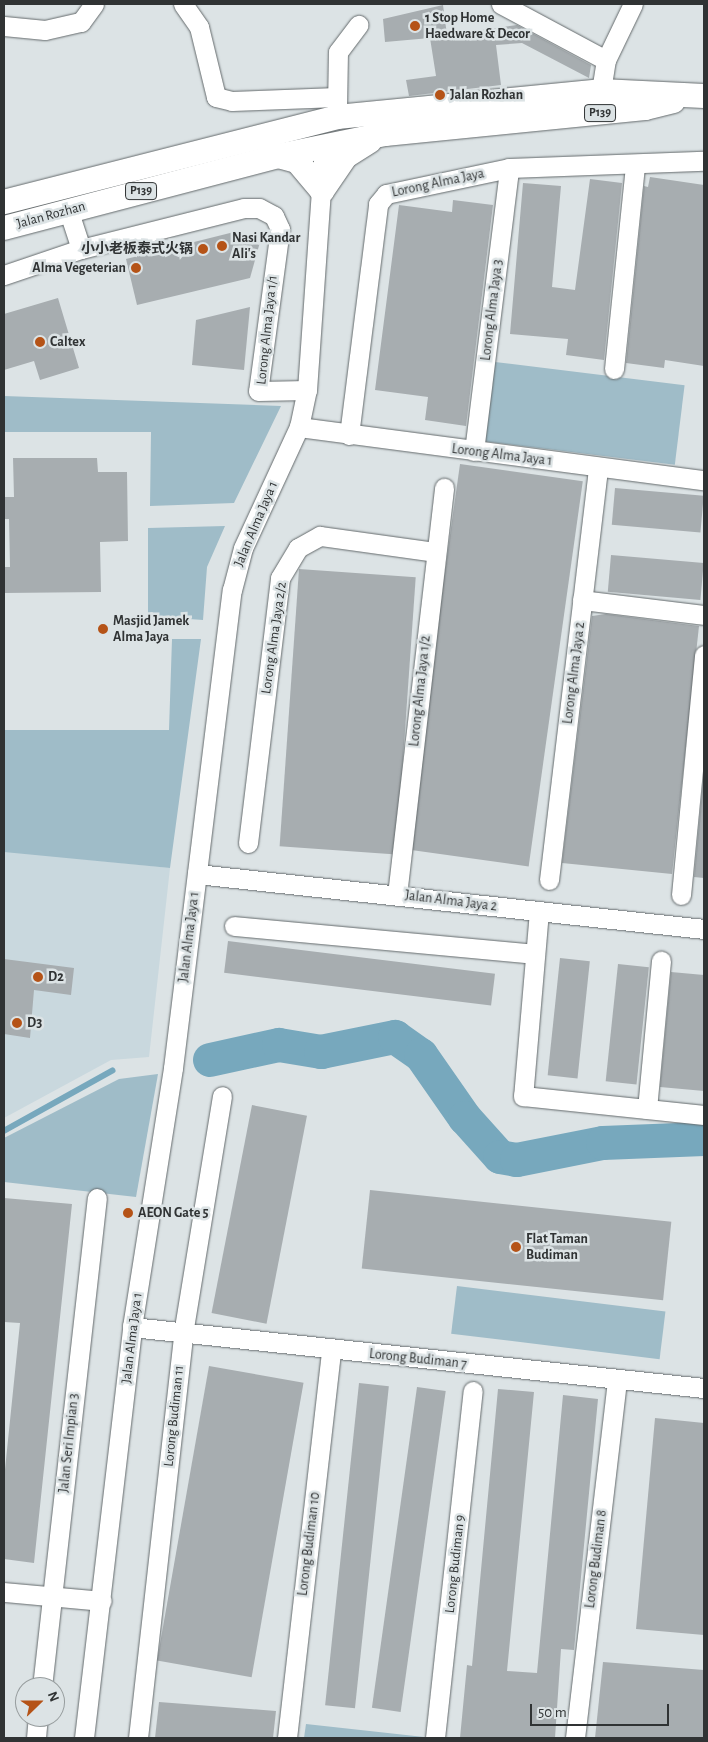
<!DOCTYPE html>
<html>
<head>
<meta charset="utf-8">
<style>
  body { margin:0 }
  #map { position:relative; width:708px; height:1742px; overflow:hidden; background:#dce3e5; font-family:"Alegreya Sans","Noto Sans SC",sans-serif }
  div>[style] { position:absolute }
  .built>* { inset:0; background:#c9d8de }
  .green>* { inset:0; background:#9fbcc8; transform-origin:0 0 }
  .stream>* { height:5.5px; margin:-2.75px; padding:0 2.75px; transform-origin:2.75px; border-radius:2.75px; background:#77a8bd }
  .river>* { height:34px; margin:-17px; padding:0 17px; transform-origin:17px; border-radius:17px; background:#77a8bd }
  .building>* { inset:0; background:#a7adb0; transform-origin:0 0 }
  .roads { filter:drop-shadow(0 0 1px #646a6c) drop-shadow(0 0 1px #646a6c) }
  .minor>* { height:19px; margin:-9.5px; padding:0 9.5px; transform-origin:9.5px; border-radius:9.5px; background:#fff }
  .major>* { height:24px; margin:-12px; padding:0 12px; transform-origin:12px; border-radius:12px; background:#fff }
  .dots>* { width:14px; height:14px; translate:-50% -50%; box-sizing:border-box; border:2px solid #dce3e5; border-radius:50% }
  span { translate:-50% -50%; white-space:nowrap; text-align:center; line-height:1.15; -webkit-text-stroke:5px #dce3e5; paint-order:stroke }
  .shield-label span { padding:1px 4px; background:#dce3e5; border:1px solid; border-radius:4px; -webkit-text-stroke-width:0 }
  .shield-label { font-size:12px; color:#303334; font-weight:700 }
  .poi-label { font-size:14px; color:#303334; font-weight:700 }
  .left { translate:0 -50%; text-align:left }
  .right { translate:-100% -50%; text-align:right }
  .street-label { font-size:14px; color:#303334 }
  .frame { position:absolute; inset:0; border:5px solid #303334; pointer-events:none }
  .north { position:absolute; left:15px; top:1677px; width:50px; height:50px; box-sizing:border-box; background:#dce3e5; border:1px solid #979d9e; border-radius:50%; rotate:68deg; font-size:14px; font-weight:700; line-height:20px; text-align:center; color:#303334 }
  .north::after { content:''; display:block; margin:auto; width:18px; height:22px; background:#b55317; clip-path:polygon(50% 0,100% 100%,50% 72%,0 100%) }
  .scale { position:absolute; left:530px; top:1704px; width:139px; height:22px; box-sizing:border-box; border:2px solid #303334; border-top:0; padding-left:6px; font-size:15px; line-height:18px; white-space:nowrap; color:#303334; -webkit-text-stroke:4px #dce3e5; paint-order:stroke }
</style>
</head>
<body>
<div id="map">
  <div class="built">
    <i style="clip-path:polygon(4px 851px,170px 868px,149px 1057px,111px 1060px,4px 1118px)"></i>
  </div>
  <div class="green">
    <i style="left:495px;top:362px;width:191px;height:80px;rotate:7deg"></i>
    <i style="clip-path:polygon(4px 396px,281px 406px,234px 503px,150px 506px,151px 432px,4px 432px)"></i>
    <i style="clip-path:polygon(225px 526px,207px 567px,203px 620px,148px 616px,148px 528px)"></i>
    <i style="clip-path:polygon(172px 639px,201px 639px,170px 868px,4px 852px,4px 730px,169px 730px)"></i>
    <i style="clip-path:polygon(158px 1074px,136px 1197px,4px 1182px,4px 1138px,119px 1079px)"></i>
    <i style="left:457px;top:1286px;width:210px;height:48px;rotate:7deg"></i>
    <i style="clip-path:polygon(306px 1724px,424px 1737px,424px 1738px,304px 1738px)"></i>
  </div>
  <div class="stream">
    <i style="left:4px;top:1131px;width:124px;rotate:-29.1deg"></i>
  </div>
  <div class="river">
    <i style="left:210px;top:1060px;width:71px;rotate:-12.3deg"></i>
    <i style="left:279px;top:1045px;width:43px;rotate:9.5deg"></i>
    <i style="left:321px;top:1052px;width:76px;rotate:-11.5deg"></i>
    <i style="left:395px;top:1037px;width:32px;rotate:35deg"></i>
    <i style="left:421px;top:1055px;width:77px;rotate:55.1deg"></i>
    <i style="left:465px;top:1118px;width:52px;rotate:48.1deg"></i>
    <i style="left:500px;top:1157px;width:17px;rotate:10deg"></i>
    <i style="left:517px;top:1160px;width:88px;rotate:-11.2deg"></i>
    <i style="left:603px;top:1143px;width:101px;rotate:-2.3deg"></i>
  </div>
  <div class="building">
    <i style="clip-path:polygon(443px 5px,447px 35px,517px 25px,591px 65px,589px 78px,522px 43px,496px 45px,501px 85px,409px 96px,406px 80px,436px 76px,430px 38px,385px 42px,383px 19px)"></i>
    <i style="clip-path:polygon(650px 177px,704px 185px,704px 366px,665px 360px,664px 368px,626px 363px,644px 186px,648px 187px)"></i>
    <i style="clip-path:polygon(590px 179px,622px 183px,604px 360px,566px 355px,568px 339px,510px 334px,523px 183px,561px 186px,552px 287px,575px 290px)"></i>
    <i style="clip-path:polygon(453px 200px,493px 205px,466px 426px,425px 420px,428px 397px,375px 390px,399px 205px,452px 212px)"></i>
    <i style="clip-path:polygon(238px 231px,260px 242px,250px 278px,137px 305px,126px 259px)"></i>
    <i style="clip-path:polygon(58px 298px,79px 368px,40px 380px,34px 361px,4px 370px,4px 314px)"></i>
    <i style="clip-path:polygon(250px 307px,244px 370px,192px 365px,196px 320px)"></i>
    <i style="clip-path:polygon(13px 458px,97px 458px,98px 472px,127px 472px,128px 541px,100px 542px,101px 592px,4px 593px,4px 567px,10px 567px,9px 519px,4px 519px,4px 497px,14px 497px)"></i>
    <i style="left:460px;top:464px;width:124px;height:389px;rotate:8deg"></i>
    <i style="left:615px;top:488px;width:89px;height:37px;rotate:5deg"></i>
    <i style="left:611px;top:555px;width:93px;height:37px;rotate:5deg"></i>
    <i style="left:299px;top:569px;width:117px;height:278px;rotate:4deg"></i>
    <i style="clip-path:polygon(606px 614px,699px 626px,672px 874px,562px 863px,592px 616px)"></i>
    <i style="clip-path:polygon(704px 770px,704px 878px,694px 877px)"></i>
    <i style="left:228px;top:941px;width:269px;height:32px;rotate:7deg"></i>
    <i style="left:560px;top:958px;width:30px;height:118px;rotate:6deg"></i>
    <i style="clip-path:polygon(4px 959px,74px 968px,71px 995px,34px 990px,30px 1038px,4px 1034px)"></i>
    <i style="left:618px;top:964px;width:31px;height:118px;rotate:6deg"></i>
    <i style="clip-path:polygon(671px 972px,704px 975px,704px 1091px,660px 1087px)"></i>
    <i style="left:252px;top:1105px;width:56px;height:212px;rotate:11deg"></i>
    <i style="left:370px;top:1190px;width:303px;height:79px;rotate:6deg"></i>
    <i style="clip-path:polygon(4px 1198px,72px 1204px,34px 1563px,4px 1559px,4px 1479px,20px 1323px,4px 1322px)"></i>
    <i style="left:209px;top:1366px;width:96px;height:299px;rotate:10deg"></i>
    <i style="left:359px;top:1383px;width:30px;height:324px;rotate:6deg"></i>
    <i style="left:417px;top:1387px;width:29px;height:324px;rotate:8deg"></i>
    <i style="clip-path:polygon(498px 1389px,534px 1392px,507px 1671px,537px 1673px,563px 1395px,598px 1399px,574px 1650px,561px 1649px,555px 1738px,460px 1738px,467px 1665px,472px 1666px)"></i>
    <i style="clip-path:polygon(655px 1418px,704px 1423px,704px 1635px,636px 1629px)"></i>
    <i style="clip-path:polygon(603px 1662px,704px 1670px,704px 1738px,595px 1738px)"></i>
    <i style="clip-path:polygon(159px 1702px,276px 1711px,273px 1738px,155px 1738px)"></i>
  </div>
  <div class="roads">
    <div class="minor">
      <i style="left:183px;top:4px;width:28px;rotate:55deg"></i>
      <i style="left:199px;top:27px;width:72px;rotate:76.3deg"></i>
      <i style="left:216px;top:97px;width:16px;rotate:14deg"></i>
      <i style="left:232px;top:101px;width:105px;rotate:-2.2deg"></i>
      <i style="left:501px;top:4px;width:119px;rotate:28.1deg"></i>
      <i style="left:4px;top:26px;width:41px;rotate:5.6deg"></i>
      <i style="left:45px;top:30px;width:37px;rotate:-13deg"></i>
      <i style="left:81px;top:22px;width:22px;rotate:-54deg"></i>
      <i style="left:601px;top:91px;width:31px;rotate:-81deg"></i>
      <i style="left:606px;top:60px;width:62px;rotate:-64.3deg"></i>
      <i style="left:337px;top:108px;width:56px;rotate:-89deg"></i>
      <i style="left:338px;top:52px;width:34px;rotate:-53deg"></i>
      <i style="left:81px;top:249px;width:168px;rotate:-14.1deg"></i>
      <i style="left:244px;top:208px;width:15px"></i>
      <i style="left:259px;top:208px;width:17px;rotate:28deg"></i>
      <i style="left:274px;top:216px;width:14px;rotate:65deg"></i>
      <i style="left:280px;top:229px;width:163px;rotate:97.7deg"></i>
      <i style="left:258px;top:391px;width:49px;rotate:-1.2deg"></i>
      <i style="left:4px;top:275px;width:81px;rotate:-18.7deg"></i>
      <i style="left:81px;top:249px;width:40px;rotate:-108deg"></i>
      <i style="left:614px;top:369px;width:203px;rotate:-84.1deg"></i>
      <i style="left:299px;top:427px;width:408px;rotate:7.5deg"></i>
      <i style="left:349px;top:435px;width:233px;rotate:-82.8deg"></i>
      <i style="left:378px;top:204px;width:13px;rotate:-51deg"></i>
      <i style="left:386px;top:194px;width:126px;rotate:-11.9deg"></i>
      <i style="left:509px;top:168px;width:195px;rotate:-2.1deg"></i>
      <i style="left:474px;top:451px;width:285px;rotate:-82.9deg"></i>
      <i style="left:582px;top:600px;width:123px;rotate:7deg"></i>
      <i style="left:248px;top:843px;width:267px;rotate:-83.1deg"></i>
      <i style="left:280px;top:578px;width:35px;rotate:-59deg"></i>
      <i style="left:298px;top:548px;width:25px;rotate:-29deg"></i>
      <i style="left:320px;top:536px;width:117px;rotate:7.9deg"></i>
      <i style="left:197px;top:874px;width:510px;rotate:6.19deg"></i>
      <i style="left:549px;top:880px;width:416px;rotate:-83.2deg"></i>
      <i style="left:397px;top:895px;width:410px;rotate:-83.4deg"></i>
      <i style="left:681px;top:895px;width:241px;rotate:-84.5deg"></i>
      <i style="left:539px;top:911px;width:186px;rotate:94.9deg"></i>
      <i style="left:523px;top:1096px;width:182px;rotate:6deg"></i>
      <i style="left:234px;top:926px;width:302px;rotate:5.3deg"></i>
      <i style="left:647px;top:1109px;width:149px;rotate:-84.6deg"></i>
      <i style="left:132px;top:1327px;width:575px;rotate:6.09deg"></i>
      <i style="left:4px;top:1592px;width:98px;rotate:5.2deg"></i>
      <i style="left:42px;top:1687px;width:492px;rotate:-83.6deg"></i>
      <i style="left:36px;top:1738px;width:21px;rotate:-85deg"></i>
      <i style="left:84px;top:1738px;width:414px;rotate:-83.3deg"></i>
      <i style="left:132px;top:1327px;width:262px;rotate:-81deg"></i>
      <i style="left:173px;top:1068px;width:482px;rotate:-83deg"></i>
      <i style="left:232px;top:590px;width:43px;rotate:-75.3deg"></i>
      <i style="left:243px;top:548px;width:133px;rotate:-65.2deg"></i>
      <i style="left:299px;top:427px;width:38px;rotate:-78deg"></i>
      <i style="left:307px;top:390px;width:245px;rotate:-86deg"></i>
      <i style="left:138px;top:1738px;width:406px;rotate:-83.6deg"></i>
      <i style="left:183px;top:1334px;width:241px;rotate:-80.7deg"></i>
      <i style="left:287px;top:1738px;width:390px;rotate:-83.5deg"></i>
      <i style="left:435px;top:1738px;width:349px;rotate:-83.8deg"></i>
      <i style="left:575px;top:1738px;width:361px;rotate:-83.3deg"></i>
    </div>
    <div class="major">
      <i style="left:278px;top:156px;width:20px;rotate:15deg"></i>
      <i style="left:297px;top:161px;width:39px;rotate:50deg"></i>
      <i style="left:322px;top:191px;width:42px;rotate:-55.6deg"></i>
      <i style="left:346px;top:156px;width:28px;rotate:-32deg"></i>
      <i style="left:4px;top:202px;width:344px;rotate:-14.3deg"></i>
      <i style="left:337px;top:117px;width:265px;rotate:-5.6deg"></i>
      <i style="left:601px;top:91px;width:103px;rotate:2.8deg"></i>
      <i style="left:4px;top:228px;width:283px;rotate:-14.7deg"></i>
      <i style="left:278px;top:156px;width:109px;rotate:-11.6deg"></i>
      <i style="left:385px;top:134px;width:261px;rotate:-5.7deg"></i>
      <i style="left:645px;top:108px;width:29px;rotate:-14deg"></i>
    </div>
  </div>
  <div class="dots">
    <i style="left:415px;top:26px;background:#b55317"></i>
    <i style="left:440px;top:95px;background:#b55317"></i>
    <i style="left:222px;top:246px;background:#b55317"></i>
    <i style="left:203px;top:249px;background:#b55317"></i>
    <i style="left:136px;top:268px;background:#b55317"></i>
    <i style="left:40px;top:342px;background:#b55317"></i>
    <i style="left:103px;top:629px;background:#b55317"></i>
    <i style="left:38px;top:977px;background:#b55317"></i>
    <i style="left:17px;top:1023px;background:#b55317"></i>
    <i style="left:128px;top:1213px;background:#b55317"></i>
    <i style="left:516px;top:1247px;background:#b55317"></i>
  </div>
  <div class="shield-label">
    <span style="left:600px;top:113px">P139</span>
    <span style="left:141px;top:191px">P139</span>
  </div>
  <div class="poi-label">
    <span class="left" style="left:425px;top:26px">1 Stop Home<br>Haedware &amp; Decor</span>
    <span class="left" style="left:450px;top:95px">Jalan Rozhan</span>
    <span class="left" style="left:232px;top:246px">Nasi Kandar<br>Ali's</span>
    <span class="right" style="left:193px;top:249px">小小老板泰式火锅</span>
    <span class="right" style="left:126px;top:268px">Alma Vegeterian</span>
    <span class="left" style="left:50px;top:342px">Caltex</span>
    <span class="left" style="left:113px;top:629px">Masjid Jamek<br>Alma Jaya</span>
    <span class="left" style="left:48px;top:977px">D2</span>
    <span class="left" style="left:27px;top:1023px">D3</span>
    <span class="left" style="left:138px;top:1213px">AEON Gate 5</span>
    <span class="left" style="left:526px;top:1247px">Flat Taman<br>Budiman</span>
  </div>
  <div class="street-label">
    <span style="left:438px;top:183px;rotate:-12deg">Lorong Alma Jaya</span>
    <span style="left:51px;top:215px;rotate:-15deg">Jalan Rozhan</span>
    <span style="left:492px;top:310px;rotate:-83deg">Lorong Alma Jaya 3</span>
    <span style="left:267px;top:330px;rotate:-84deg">Lorong Alma Jaya 1/1</span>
    <span style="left:502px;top:455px;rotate:7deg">Lorong Alma Jaya 1</span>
    <span style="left:256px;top:524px;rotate:-67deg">Jalan Alma Jaya 1</span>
    <span style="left:274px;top:638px;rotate:-82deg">Lorong Alma Jaya 2/2</span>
    <span style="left:574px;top:673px;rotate:-83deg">Lorong Alma Jaya 2</span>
    <span style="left:420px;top:691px;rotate:-84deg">Lorong Alma Jaya 1/2</span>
    <span style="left:451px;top:901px;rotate:7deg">Jalan Alma Jaya 2</span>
    <span style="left:189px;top:937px;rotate:-83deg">Jalan Alma Jaya 1</span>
    <span style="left:132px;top:1338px;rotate:-83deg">Jalan Alma Jaya 1</span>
    <span style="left:418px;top:1359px;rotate:6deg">Lorong Budiman 7</span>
    <span style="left:174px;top:1416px;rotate:-84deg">Lorong Budiman 11</span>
    <span style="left:69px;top:1443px;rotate:-84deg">Jalan Seri Impian 3</span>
    <span style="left:309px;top:1544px;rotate:-83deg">Lorong Budiman 10</span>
    <span style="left:596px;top:1559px;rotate:-83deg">Lorong Budiman 8</span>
    <span style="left:455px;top:1564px;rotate:-84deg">Lorong Budiman 9</span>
  </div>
  <div class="frame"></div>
  <div class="north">N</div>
  <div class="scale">50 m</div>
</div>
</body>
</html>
